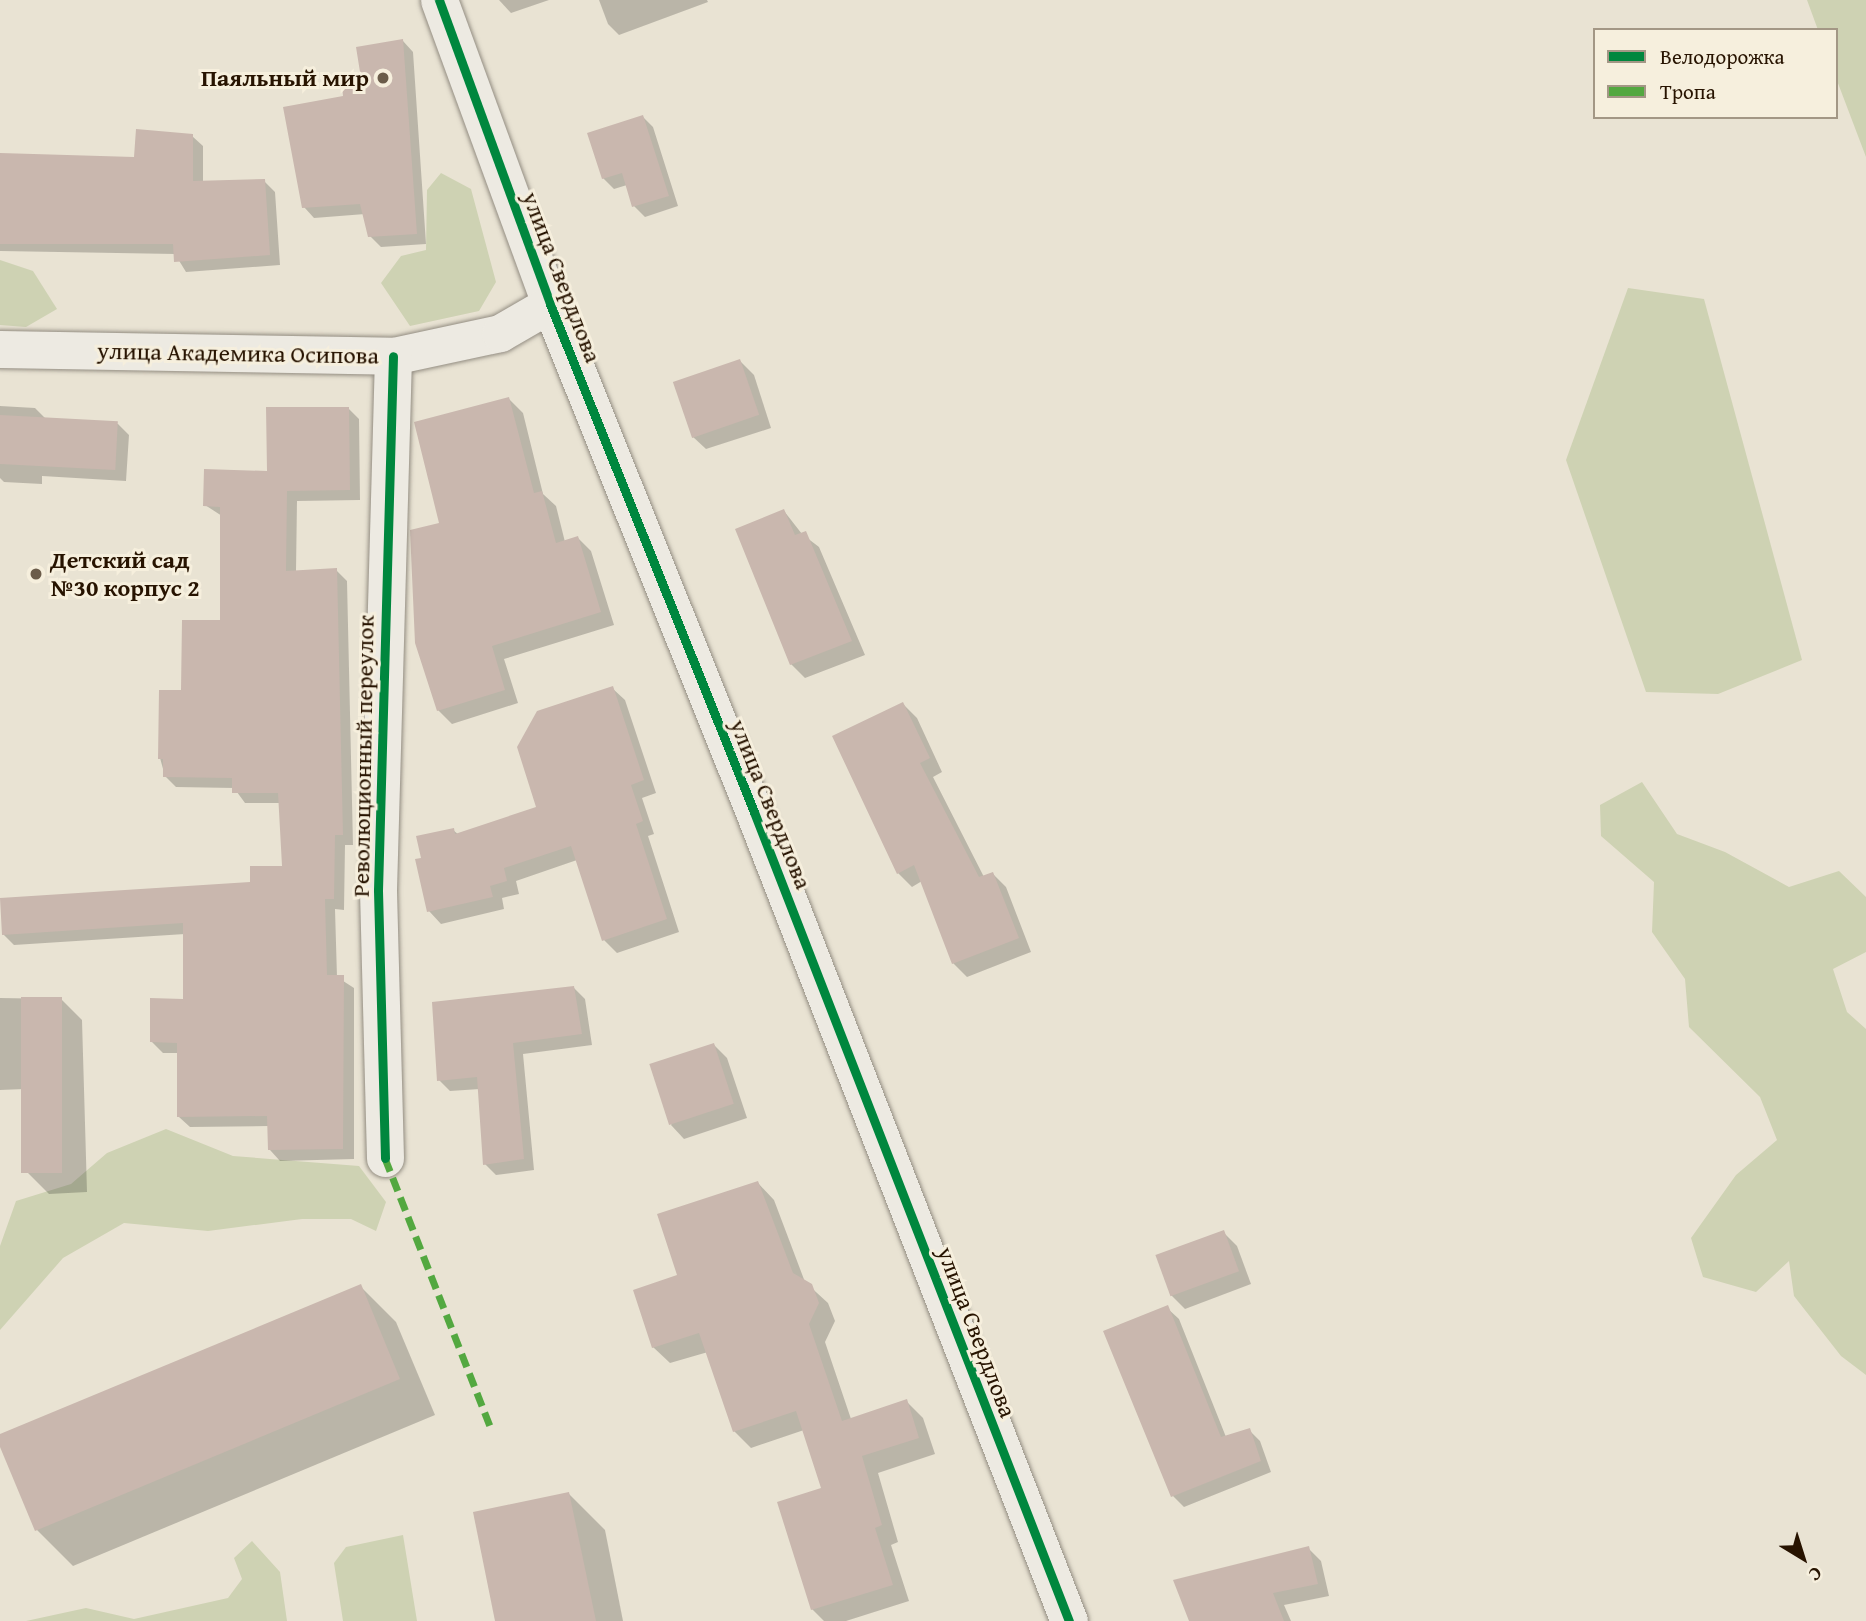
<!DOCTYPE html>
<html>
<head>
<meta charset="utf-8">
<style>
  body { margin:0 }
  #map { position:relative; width:1866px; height:1621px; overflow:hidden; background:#e9e3d3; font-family:"Gentium Book Plus",serif }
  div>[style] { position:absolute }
  .green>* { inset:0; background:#ced2b3 }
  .shadow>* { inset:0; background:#0003 }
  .building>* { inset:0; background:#c9b7ae; transform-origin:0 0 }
  .roads { filter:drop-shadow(0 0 2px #938d82) drop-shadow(0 0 2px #938d82) }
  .minor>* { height:37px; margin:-18.5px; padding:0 18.5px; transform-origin:18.5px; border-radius:18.5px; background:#edeae2 }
  .quiet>* { height:7px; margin-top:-3.5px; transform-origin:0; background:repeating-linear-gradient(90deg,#53a840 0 14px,transparent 0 21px) }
  .cycleway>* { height:9px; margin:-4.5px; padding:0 4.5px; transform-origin:4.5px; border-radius:4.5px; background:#00873e }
  .dots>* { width:19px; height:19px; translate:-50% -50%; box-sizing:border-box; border:4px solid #f6efdd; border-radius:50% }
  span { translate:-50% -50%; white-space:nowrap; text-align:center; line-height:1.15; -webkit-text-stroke:6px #f6efdd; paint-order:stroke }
  .poi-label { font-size:24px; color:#271300; font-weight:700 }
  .right { translate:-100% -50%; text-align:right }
  .left { translate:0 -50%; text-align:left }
  .street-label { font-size:24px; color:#271300 }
  .legend { position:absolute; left:1593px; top:28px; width:245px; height:91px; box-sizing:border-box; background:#f6efdd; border:2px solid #a39785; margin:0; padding:9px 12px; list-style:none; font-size:21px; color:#271300 }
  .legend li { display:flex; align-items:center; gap:14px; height:35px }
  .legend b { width:35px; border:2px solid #a39785 }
  .north { position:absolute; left:1768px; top:1523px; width:70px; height:70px; -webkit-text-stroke:5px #f6efdd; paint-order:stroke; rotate:142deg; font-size:19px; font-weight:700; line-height:28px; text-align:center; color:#271300 }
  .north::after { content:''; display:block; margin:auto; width:24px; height:32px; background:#271300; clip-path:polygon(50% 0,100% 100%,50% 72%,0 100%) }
</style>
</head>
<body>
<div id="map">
  <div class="green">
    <i style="clip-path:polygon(1807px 0,1866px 0,1866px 157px,1836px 78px,1836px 30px,1818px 30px)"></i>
    <i style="clip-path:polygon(441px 173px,471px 189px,496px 282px,479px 311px,410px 326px,381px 283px,401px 256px,426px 250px,427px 190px)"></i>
    <i style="clip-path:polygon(0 260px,33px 271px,57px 309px,26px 327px,0 325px)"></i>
    <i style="clip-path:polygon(1628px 288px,1704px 299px,1802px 660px,1718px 694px,1646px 692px,1566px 460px)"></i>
    <i style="clip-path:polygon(1642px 782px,1677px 834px,1725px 852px,1789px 887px,1839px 871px,1866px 897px,1866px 952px,1833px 969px,1847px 1012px,1866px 1029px,1866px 1375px,1841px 1356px,1794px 1296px,1789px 1261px,1756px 1292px,1703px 1277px,1691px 1238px,1736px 1175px,1777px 1140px,1760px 1097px,1689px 1027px,1685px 979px,1652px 932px,1654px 882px,1601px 836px,1600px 805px)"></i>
    <i style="clip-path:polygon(166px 1129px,233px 1156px,359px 1166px,386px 1202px,376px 1231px,351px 1219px,302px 1219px,208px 1231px,124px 1223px,63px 1258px,0 1330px,0 1246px,16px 1201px,71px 1184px,107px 1153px)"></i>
    <i style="clip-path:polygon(403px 1535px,417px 1621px,343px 1621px,334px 1563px,346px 1547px)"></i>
    <i style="clip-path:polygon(252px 1541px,280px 1572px,287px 1621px,26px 1621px,86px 1608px,134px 1619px,228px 1598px,242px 1579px,234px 1558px)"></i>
  </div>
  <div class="shadow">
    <i style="clip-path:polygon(499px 0,549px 0,511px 13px)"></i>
    <i style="clip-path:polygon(599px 0,707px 0,708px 2px,619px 35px,608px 24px)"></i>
    <i style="clip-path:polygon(403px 41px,413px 52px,426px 244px,381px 247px,370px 236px,365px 214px,314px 218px,304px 207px,362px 73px)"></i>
    <i style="clip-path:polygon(643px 117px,653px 127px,678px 206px,645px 217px,634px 206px,627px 185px,614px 189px,603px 178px)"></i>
    <i style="clip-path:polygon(192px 136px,203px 146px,203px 182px,264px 181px,275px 192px,280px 265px,186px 272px,175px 254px,0 251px,0 155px,136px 159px)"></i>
    <i style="clip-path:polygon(740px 361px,754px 375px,771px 428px,706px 449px,692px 436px)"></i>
    <i style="clip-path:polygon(509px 399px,523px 413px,543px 494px,556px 506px,565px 542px,578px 538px,591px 551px,614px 625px,504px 659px,518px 703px,452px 724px,438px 710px,441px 524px)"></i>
    <i style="clip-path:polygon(0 406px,35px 408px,47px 420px,118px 424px,129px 435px,126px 481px,42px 476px,42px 484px,4px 482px,0 478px)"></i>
    <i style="clip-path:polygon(348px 408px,359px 419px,360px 500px,297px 501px,296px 572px,336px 570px,347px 581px,353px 845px,345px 845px,344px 910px,335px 909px,337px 977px,354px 988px,354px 1159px,280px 1161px,270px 1150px,269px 1126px,190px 1127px,179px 1117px,179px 1053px,163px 1053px,152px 1042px,185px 1000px,185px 934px,14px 945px,3px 934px,251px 884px,284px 868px,280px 803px,245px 803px,234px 788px,176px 787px,165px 776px,160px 758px,183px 692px,221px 622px,222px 516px,205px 505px,269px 473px)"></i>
    <i style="clip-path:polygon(784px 511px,802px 534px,819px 547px,865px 655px,805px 678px,791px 664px)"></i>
    <i style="clip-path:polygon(612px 688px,625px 700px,656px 793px,642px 798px,654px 834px,648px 836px,679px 932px,617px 953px,604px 940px,577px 860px,516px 881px,519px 894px,502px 898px,504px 909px,441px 924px,429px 911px,423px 859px,453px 830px,459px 835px,539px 808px)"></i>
    <i style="clip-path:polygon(903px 704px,917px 718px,942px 772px,933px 777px,984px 877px,993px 874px,1006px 887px,1031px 952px,967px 977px,953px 963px,922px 881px,912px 887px,898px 873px)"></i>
    <i style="clip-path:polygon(574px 988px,585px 999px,592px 1045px,523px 1054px,534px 1170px,496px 1175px,485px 1164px,480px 1089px,450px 1091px,439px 1080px)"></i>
    <i style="clip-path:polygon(0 998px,61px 999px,82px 1020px,87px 1192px,49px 1194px,28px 1173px,25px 1089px,0 1090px)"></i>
    <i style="clip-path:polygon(714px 1045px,727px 1058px,747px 1118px,684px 1139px,671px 1125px)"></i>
    <i style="clip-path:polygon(758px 1183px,774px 1200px,805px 1282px,828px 1303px,835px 1321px,825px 1342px,851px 1419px,906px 1401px,923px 1418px,935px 1454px,878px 1473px,898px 1542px,891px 1545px,909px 1601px,846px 1621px,824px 1621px,812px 1609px,823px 1489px,804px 1430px,751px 1448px,734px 1431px,708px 1352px,670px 1363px,653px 1347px,679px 1276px)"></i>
    <i style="clip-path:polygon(1223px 1232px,1237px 1246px,1251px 1284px,1185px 1309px,1171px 1295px)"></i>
    <i style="clip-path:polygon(360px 1286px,396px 1322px,435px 1415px,73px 1566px,37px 1530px,0 1436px)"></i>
    <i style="clip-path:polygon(1167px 1308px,1179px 1319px,1226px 1437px,1249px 1430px,1260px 1441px,1271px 1472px,1184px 1507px,1173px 1496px)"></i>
    <i style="clip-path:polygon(569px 1494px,605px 1530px,623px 1621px,497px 1621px)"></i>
    <i style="clip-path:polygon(1308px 1548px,1321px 1561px,1329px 1596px,1284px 1605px,1291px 1621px,1223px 1621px)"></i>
  </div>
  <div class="building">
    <i style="clip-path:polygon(403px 39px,417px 234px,368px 237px,360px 204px,302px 208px,283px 107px,343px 96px,341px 74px,360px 72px,356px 47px)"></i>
    <i style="clip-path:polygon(643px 115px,669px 196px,632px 207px,622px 173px,602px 179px,587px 133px)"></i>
    <i style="clip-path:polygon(136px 129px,193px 134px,193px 181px,265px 179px,270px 255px,174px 262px,173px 244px,0 244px,0 153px,134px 157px)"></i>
    <i style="left:740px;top:359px;width:59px;height:71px;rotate:71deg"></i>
    <i style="clip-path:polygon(509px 397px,534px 493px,542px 491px,556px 543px,578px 536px,601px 612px,492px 646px,505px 690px,437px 711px,415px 643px,410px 530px,439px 523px,414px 422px)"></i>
    <i style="clip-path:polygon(266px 407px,349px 407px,350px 490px,287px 491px,286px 571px,337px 568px,343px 835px,335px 835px,334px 899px,325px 899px,327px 975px,344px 975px,343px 1149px,268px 1150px,267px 1116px,177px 1117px,177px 1043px,150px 1042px,150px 998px,183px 999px,183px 923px,2px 935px,0 898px,250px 882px,250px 866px,282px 866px,278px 793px,232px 793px,232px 778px,163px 777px,163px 759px,158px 759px,159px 690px,181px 690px,182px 620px,220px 620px,220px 507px,203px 506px,204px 469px,267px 471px)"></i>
    <i style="left:0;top:415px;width:118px;height:49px;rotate:3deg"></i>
    <i style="clip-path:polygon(784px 509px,795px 535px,806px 531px,852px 641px,790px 665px,735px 529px)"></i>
    <i style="clip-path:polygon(613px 686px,644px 780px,631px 785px,643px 821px,636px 824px,667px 919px,602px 941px,571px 846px,504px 868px,507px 881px,490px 886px,493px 897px,427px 912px,415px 859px,421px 858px,416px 836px,454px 828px,455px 834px,536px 807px,517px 747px,537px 711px)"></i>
    <i style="clip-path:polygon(903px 702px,930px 758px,920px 763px,979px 877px,993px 872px,1019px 938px,952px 964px,914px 865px,897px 874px,832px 736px)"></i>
    <i style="clip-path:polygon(574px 986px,582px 1034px,513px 1043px,524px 1159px,483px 1165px,477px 1077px,437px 1081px,432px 1002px)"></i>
    <i style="left:21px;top:997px;width:41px;height:176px"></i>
    <i style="left:714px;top:1043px;width:64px;height:68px;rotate:72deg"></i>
    <i style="clip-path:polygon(758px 1181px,793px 1273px,812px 1284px,819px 1303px,809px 1324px,842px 1421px,907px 1399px,919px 1438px,862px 1456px,882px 1525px,875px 1528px,893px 1585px,811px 1610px,777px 1502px,821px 1488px,796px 1411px,733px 1432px,699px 1333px,652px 1348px,633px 1290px,677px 1275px,657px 1214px)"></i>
    <i style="left:1224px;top:1230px;width:44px;height:73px;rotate:70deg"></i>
    <i style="clip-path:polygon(361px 1284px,400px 1379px,35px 1531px,0 1447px,0 1434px)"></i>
    <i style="clip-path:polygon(1168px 1305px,1221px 1437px,1250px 1428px,1261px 1461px,1171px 1497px,1103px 1331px)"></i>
    <i style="clip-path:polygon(569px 1492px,596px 1621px,495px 1621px,473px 1512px)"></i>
    <i style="clip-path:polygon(1309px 1546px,1318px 1584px,1273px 1593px,1284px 1621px,1189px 1621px,1173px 1580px)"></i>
  </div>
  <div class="roads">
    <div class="minor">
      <i style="left:439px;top:0;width:324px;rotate:69.9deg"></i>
      <i style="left:550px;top:304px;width:547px;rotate:68.12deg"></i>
      <i style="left:754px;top:812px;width:868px;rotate:68.73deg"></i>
      <i style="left:0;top:349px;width:393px;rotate:1deg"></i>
      <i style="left:393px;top:356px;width:109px;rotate:-12.1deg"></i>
      <i style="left:500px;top:333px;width:58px;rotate:-30.1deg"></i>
      <i style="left:385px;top:1158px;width:268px;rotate:-91.5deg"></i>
      <i style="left:378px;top:890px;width:534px;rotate:-88.39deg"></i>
    </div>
  </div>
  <div class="quiet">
    <i style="left:385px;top:1158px;width:293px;rotate:68.6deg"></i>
  </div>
  <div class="cycleway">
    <i style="left:439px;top:0;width:324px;rotate:69.9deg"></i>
    <i style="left:550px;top:304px;width:547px;rotate:68.12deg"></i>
    <i style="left:754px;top:812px;width:868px;rotate:68.73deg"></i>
    <i style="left:385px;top:1158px;width:268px;rotate:-91.5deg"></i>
    <i style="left:378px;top:890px;width:534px;rotate:-88.39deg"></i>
  </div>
  <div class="dots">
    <i style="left:383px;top:78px;background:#6b5c4a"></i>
    <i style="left:36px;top:574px;background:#6b5c4a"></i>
  </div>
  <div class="poi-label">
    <span class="right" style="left:369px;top:78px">Паяльный мир</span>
    <span class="left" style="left:50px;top:574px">Детский сад<br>№30 корпус 2</span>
  </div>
  <div class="street-label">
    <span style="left:562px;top:277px;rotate:69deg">улица Свердлова</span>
    <span style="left:238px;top:353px;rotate:1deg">улица Академика Осипова</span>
    <span style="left:363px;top:756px;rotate:-89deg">Революционный переулок</span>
    <span style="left:771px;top:804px;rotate:68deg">улица Свердлова</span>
    <span style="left:977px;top:1332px;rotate:69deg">улица Свердлова</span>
  </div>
  <ul class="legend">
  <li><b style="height:9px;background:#00873e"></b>Велодорожка</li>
  <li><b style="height:9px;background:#53a840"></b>Тропа</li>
  </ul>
  <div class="north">С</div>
</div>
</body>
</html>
